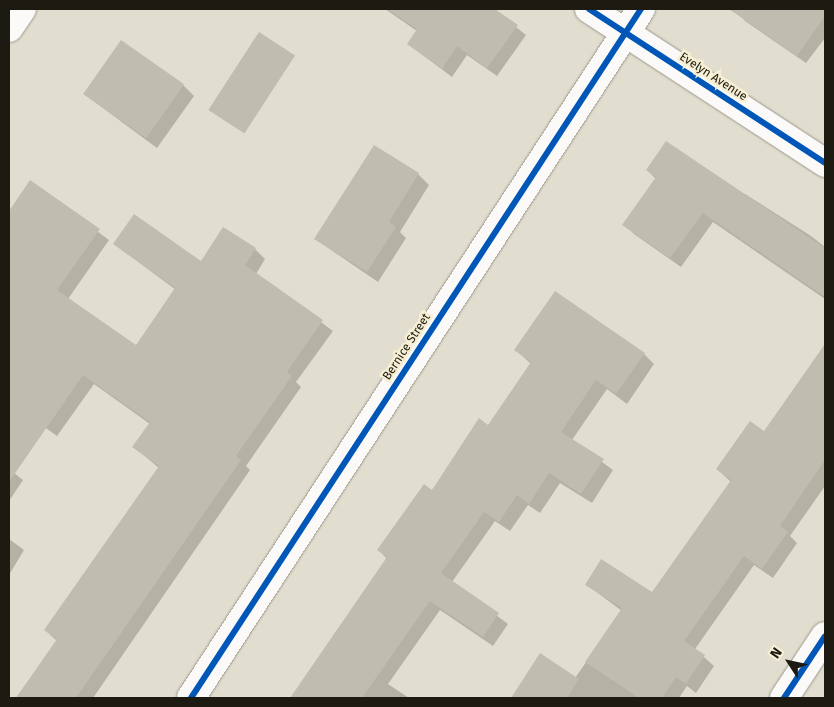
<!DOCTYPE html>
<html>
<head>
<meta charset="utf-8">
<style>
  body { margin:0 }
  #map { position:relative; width:834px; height:707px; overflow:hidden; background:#e2decf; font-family:"Fira Sans",sans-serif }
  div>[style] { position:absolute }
  .shadow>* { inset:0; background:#0003 }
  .building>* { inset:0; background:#c0bcaf; transform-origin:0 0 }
  .roads { filter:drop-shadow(0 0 1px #9c988d) drop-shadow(0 0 1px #9c988d) }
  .street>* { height:28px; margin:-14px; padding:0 14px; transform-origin:14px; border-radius:14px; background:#fbfaf8 }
  .cycleway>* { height:6px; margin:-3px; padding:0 3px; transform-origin:3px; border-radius:3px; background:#0057b8 }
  span { translate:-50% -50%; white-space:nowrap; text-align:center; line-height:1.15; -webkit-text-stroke:5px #f7efd4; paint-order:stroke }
  .street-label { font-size:12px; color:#1d1a11 }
  .frame { position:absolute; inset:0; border:10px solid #1d1a11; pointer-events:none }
  .north { position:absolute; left:764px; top:637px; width:50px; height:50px; -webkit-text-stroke:4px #f7efd4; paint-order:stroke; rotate:305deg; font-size:14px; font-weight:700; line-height:20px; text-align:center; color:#1d1a11 }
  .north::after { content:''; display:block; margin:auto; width:18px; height:22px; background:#1d1a11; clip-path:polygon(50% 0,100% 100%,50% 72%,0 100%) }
</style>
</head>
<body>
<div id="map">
  <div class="shadow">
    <i style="clip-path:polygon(385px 9px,493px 9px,526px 35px,497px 76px,467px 55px,452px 77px,408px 44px,417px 31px)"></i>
    <i style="clip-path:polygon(739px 9px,825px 9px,825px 38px,806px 63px,745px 21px,737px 12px)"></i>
    <i style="clip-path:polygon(183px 85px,194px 96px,157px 148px,84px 94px)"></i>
    <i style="clip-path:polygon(647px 170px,743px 197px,745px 194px,811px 236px,825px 247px,825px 299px,713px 222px,681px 267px,634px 234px,624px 224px,656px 179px)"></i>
    <i style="clip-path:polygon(418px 174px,429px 185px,400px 232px,406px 238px,378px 282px,315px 239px)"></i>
    <i style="clip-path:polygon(31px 182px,109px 240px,68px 299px,136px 346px,176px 290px,114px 244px,201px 263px,255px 249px,265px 259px,256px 274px,333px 331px,296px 382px,301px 387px,246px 466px,250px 470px,93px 698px,16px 698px,57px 641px,45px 630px,159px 468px,134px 447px,150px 424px,94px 384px,57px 436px,9px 402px,9px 215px)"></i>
    <i style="clip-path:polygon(825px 344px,825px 486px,790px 536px,797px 543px,773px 578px,754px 565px,695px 649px,714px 666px,696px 693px,687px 686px,679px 698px,517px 698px,514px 695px,575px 678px,622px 611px,587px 585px,653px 593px,731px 482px,717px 469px,765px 433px)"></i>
    <i style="clip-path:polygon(516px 350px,644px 354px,654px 364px,627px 404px,607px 389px,572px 440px,613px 470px,592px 503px,560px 483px,540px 513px,528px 505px,510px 531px,495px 521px,452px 582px,508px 624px,493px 646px,440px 610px,388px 684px,409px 698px,291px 698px,387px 559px,379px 550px,488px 426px,531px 364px)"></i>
    <i style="clip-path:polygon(9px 469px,23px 480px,9px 501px)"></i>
    <i style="clip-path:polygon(9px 539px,24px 550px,9px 575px)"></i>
  </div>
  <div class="building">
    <i style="clip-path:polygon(387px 9px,495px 9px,518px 25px,487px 68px,457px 46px,442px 69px,407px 44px,417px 29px)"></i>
    <i style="clip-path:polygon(729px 9px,825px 9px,825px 16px,797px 56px)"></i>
    <i style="left:259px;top:32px;width:43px;height:93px;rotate:33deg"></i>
    <i style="left:121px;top:40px;width:77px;height:66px;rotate:35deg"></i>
    <i style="clip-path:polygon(666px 141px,825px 248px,825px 297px,703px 213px,670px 258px,622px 225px,656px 177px,646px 170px)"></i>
    <i style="clip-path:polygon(374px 145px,419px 173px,389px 222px,396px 227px,367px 272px,314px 239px)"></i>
    <i style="clip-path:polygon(30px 180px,100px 229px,57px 290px,136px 345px,175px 288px,113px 244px,134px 214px,201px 261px,223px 227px,256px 248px,245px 265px,323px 320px,287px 372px,292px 376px,236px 456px,241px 460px,76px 698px,16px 698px,57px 639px,44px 630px,159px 466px,132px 447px,150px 422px,83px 375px,9px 482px,9px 211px)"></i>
    <i style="clip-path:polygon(555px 291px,645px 353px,616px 394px,596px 380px,561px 432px,604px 459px,581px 494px,549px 473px,529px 504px,517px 495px,499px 522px,484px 512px,441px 573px,499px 613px,483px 637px,430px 601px,362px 698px,290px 698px,387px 557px,377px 550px,424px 484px,432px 490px,479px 418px,488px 425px,531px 362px,514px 350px)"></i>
    <i style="clip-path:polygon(825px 344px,825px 460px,780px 526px,788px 532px,762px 569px,744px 556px,684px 641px,705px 655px,686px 684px,676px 677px,662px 698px,639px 698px,585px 662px,622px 608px,585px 585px,601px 559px,652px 592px,731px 480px,716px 469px,750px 421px,764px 431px)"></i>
    <i style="clip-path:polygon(540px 653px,579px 679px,567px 698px,511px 698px)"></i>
  </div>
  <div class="roads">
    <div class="street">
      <i style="left:589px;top:9px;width:282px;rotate:33.1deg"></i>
      <i style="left:9px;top:28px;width:23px;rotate:-56deg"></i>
      <i style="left:191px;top:698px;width:823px;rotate:-56.85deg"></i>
      <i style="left:784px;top:698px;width:74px;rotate:-56.5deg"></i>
    </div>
  </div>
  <div class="cycleway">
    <i style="left:589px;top:9px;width:282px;rotate:33.1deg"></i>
    <i style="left:191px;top:698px;width:823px;rotate:-56.85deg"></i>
    <i style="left:784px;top:698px;width:74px;rotate:-56.5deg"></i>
  </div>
  <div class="street-label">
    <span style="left:713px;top:77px;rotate:33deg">Evelyn Avenue</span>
    <span style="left:407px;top:347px;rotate:-57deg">Bernice Street</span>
  </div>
  <div class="frame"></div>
  <div class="north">N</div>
</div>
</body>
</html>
